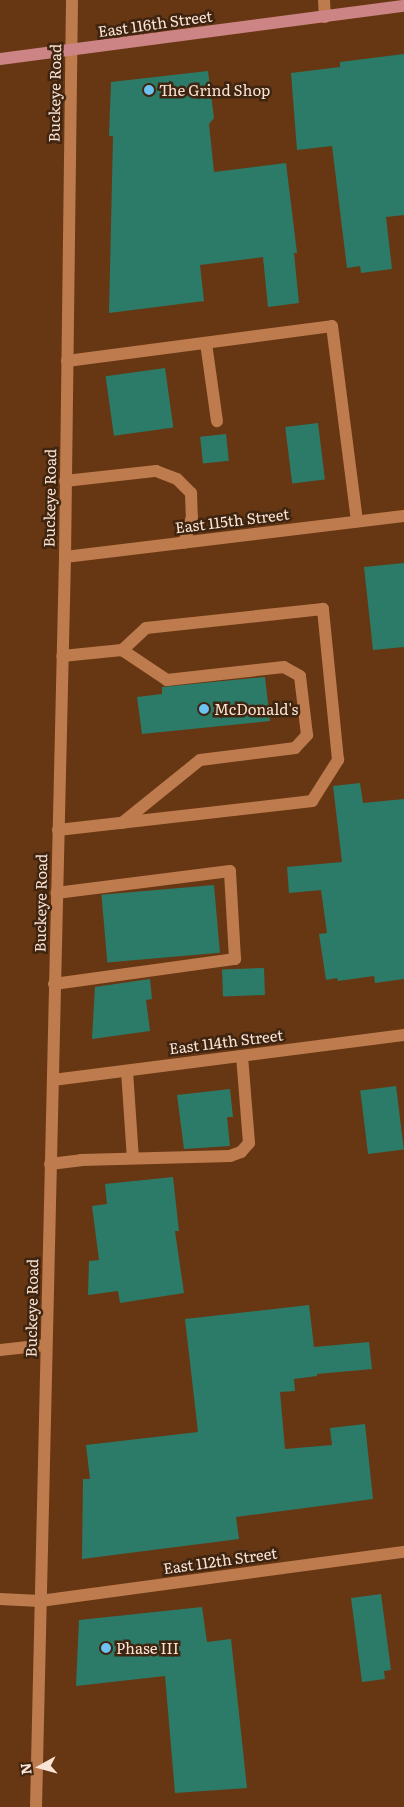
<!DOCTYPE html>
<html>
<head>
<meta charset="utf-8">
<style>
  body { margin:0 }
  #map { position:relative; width:404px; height:1807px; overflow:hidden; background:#673713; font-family:Literata,serif }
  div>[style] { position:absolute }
  .building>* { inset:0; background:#2b7b68; transform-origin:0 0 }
  .minor>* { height:12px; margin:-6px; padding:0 6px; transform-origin:6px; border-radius:6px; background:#be7b4d }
  .major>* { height:12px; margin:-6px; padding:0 6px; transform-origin:6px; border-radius:6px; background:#cc8484 }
  .dots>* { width:14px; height:14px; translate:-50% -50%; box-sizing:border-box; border:2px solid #3f2410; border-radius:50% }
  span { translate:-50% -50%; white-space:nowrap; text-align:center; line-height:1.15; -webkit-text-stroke:5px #3f2410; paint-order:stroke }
  .street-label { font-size:15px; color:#fae4d5 }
  .poi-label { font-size:15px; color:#fae4d5 }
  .left { translate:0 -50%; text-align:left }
  .north { position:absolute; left:15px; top:1742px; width:50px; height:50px; -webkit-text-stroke:4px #3f2410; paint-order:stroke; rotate:263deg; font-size:14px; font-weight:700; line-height:20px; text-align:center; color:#fae4d5 }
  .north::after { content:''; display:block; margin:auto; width:18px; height:22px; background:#fae4d5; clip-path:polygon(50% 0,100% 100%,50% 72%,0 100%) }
</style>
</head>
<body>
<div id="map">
  <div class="building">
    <i style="clip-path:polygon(404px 54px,404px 215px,386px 217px,392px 269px,361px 273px,360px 266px,347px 268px,332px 146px,297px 150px,291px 73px,340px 67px,340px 62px)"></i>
    <i style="clip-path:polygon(208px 71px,214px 118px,209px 124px,214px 172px,286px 163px,297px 253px,294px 253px,299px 303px,268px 307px,263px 257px,200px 265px,204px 301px,109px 313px,113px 136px,109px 136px,111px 82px)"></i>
    <i style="left:165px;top:368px;width:60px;height:60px;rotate:82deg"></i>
    <i style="left:318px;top:423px;width:57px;height:33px;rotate:83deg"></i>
    <i style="left:226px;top:434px;width:27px;height:26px;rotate:84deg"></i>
    <i style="clip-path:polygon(404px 563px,404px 647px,373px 650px,364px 567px)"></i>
    <i style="clip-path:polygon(265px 677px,270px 721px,142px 734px,137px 697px,162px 694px,162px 687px)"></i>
    <i style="clip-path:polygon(360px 783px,363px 803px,404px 799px,404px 979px,375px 983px,374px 976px,338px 981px,337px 978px,326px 980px,319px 934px,327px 933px,321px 890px,289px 893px,287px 867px,342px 862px,333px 786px)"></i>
    <i style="left:214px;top:885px;width:68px;height:113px;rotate:85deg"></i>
    <i style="left:264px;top:968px;width:27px;height:42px;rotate:88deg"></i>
    <i style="clip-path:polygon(150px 979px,152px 999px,146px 1000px,150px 1031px,92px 1039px,95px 987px)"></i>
    <i style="left:396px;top:1086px;width:64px;height:36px;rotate:83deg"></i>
    <i style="clip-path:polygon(230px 1089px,233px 1117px,227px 1117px,230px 1146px,184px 1149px,177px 1095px)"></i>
    <i style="clip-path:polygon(173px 1177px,179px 1231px,175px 1231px,184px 1293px,120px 1303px,118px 1291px,88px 1295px,89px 1261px,99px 1260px,92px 1206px,107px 1204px,105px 1184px)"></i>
    <i style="clip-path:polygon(309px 1305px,314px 1347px,369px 1342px,372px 1369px,317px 1374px,317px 1376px,294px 1379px,295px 1391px,280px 1392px,285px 1449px,332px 1445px,330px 1428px,365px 1424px,373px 1499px,236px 1517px,239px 1539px,82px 1559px,83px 1479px,90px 1479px,86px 1445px,198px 1432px,185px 1319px)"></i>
    <i style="clip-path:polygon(381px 1594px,391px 1670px,384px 1671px,385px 1679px,362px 1682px,351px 1598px)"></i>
    <i style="clip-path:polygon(202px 1607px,207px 1642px,231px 1639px,247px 1788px,175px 1793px,165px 1676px,76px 1686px,79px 1620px)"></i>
  </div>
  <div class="minor">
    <i style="left:324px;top:0;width:17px;rotate:87deg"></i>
    <i style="left:206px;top:343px;width:79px;rotate:82deg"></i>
    <i style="left:67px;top:361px;width:267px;rotate:-7.5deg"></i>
    <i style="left:332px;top:326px;width:197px;rotate:82.7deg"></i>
    <i style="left:65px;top:481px;width:92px;rotate:-6.3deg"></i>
    <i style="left:156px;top:471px;width:22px;rotate:21deg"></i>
    <i style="left:177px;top:479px;width:20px;rotate:45deg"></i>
    <i style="left:191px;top:493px;width:24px;rotate:88deg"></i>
    <i style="left:192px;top:517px;width:27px;rotate:107deg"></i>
    <i style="left:65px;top:557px;width:341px;rotate:-6.9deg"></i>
    <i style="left:122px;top:823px;width:100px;rotate:-38.9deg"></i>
    <i style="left:200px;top:760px;width:96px;rotate:-7.2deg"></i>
    <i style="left:295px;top:748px;width:18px;rotate:-47deg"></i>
    <i style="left:307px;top:735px;width:59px;rotate:-96.8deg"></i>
    <i style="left:300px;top:676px;width:18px;rotate:-151deg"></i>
    <i style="left:284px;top:667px;width:118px;rotate:173.7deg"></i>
    <i style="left:167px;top:680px;width:54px;rotate:-146.3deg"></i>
    <i style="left:58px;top:830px;width:256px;rotate:-6.5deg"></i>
    <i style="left:312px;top:801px;width:49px;rotate:-57.6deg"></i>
    <i style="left:338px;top:760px;width:152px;rotate:-95.7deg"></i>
    <i style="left:323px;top:609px;width:178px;rotate:173.9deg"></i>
    <i style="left:146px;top:628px;width:33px;rotate:137deg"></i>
    <i style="left:122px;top:650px;width:60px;rotate:174.3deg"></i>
    <i style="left:54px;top:984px;width:183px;rotate:-7.9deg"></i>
    <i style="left:235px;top:959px;width:88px;rotate:-93.3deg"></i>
    <i style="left:230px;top:871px;width:175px;rotate:172.8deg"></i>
    <i style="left:127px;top:1071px;width:87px;rotate:86.1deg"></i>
    <i style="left:53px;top:1080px;width:354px;rotate:-7.3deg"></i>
    <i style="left:50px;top:1164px;width:31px;rotate:-7deg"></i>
    <i style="left:81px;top:1160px;width:149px;rotate:-1.5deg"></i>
    <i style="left:230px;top:1156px;width:12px;rotate:-20deg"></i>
    <i style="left:241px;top:1152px;width:12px;rotate:-48deg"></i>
    <i style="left:249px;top:1143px;width:87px;rotate:-94.6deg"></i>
    <i style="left:0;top:1350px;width:46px;rotate:-6.2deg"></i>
    <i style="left:0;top:1599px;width:40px;rotate:2.9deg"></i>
    <i style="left:40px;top:1601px;width:367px;rotate:-7.7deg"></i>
    <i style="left:36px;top:1807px;width:1250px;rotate:-88.67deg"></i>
    <i style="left:65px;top:557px;width:557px;rotate:-89.28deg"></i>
  </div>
  <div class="major">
    <i style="left:0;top:59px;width:407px;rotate:-7.5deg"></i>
  </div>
  <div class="dots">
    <i style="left:149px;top:90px;background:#6cc3f2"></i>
    <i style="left:204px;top:709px;background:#6cc3f2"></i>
    <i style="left:106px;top:1648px;background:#6cc3f2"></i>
  </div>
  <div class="street-label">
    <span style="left:155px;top:23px;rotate:-8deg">East 116th Street</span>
    <span style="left:54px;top:93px;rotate:-89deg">Buckeye Road</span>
    <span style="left:49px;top:498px;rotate:-89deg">Buckeye Road</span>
    <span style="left:232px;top:520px;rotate:-7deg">East 115th Street</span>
    <span style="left:40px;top:903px;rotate:-89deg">Buckeye Road</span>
    <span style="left:226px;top:1041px;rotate:-7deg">East 114th Street</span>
    <span style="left:31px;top:1308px;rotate:-89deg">Buckeye Road</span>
    <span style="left:220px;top:1560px;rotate:-8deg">East 112th Street</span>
  </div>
  <div class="poi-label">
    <span class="left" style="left:159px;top:90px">The Grind Shop</span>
    <span class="left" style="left:214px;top:709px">McDonald's</span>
    <span class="left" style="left:116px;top:1648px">Phase III</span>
  </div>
  <div class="north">N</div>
</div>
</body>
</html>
